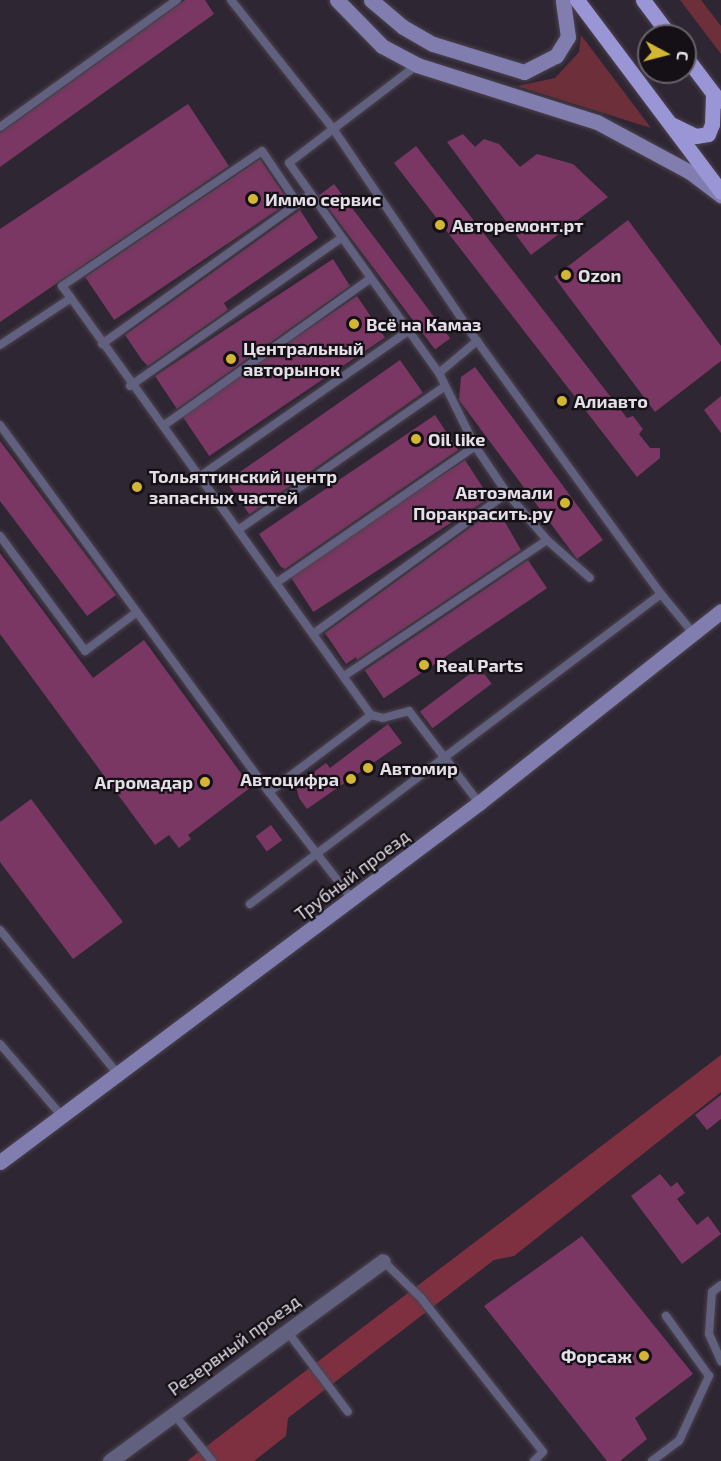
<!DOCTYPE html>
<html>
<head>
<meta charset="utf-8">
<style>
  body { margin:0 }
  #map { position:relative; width:721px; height:1461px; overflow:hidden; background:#2e2632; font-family:"Exo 2",sans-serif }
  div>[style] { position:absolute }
  .green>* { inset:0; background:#6d2f3a }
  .forest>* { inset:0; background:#7f3040 }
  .building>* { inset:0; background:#7b3763; transform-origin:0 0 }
  .roads { filter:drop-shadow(0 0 2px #4b434f) drop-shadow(0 0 2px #4b434f) }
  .lane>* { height:8px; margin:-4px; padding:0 4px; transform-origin:4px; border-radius:4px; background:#62607f }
  .street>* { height:15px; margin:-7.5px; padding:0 7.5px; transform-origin:7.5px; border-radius:7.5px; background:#62607f }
  .secondary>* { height:15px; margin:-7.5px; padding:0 7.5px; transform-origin:7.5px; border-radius:7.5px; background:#817eaf }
  .primary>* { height:15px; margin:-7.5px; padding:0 7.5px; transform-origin:7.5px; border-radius:7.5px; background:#9a95d5 }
  .dots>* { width:16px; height:16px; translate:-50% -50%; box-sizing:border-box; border:3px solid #141016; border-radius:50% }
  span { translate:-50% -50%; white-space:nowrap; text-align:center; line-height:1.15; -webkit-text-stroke:4.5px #141016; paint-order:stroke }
  .poi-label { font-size:18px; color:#e4dee6; font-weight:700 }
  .left { translate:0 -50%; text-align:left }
  .right { translate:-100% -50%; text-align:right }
  .street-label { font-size:18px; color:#e4dee6 }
  .north { position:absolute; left:637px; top:24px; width:60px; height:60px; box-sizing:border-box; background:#141016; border:2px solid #676269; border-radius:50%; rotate:97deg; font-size:16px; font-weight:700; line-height:24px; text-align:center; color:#e4dee6 }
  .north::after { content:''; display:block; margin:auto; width:21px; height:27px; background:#d4b635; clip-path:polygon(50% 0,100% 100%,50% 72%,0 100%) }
</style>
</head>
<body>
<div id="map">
  <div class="green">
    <i style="clip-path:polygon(680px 0,701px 0,721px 26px,721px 54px)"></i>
    <i style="clip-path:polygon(581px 35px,651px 128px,517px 86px,555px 78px,579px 52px)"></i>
  </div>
  <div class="forest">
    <i style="clip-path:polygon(721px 1055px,721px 1092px,514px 1256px,494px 1260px,288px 1418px,286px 1436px,254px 1461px,187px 1461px)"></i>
  </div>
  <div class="building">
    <i style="clip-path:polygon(185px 0,205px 0,214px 14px,0 167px,0 133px)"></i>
    <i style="clip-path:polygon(188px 104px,229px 166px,0 322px,0 229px)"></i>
    <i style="clip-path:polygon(463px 134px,475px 147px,484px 139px,499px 144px,520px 167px,537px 154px,573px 164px,608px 197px,531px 255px,447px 142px)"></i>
    <i style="clip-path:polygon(416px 146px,627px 418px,633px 416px,643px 429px,639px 434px,650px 448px,660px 448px,660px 458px,637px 477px,394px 163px)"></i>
    <i style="left:260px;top:159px;width:52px;height:211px;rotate:56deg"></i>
    <i style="left:334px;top:184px;width:193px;height:19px;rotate:53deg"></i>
    <i style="clip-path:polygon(300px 210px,318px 238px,224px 303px,228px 310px,148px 366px,142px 360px,125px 335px)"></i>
    <i style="clip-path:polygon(628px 220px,721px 346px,721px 361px,655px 412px,554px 277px)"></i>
    <i style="clip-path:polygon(333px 259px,350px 286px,177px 409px,155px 376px)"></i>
    <i style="left:357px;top:296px;width:50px;height:212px;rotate:56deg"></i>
    <i style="left:400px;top:360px;width:40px;height:212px;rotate:55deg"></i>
    <i style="clip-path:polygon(475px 367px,603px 540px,577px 559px,459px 400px,461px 377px)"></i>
    <i style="clip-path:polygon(721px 396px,721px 433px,704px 410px)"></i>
    <i style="clip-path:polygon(435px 415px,458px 450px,285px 569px,281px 567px,259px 534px)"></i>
    <i style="clip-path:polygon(0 441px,116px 595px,87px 616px,0 501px)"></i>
    <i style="left:465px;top:460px;width:45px;height:210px;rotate:57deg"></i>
    <i style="clip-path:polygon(497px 508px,521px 550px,357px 660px,356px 657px,346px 664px,325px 633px)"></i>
    <i style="clip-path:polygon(0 553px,93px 678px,144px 640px,251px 787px,188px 835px,191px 839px,179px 848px,169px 835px,155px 845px,0 634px)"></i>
    <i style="left:528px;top:560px;width:34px;height:197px;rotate:56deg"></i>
    <i style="left:479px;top:667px;width:21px;height:74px;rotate:53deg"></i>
    <i style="clip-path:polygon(388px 724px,402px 743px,307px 809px,299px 798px,296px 785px,326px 763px,330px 768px)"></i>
    <i style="clip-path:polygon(31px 799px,123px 922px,73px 959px,0 862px,0 822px)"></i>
    <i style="left:271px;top:825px;width:19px;height:19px;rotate:54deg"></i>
    <i style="clip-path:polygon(721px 1095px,721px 1119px,707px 1130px,695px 1115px)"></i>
    <i style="clip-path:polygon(660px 1174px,671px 1187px,677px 1182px,685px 1193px,677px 1199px,697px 1225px,708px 1216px,721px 1234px,682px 1264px,631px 1196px)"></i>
    <i style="clip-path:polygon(582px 1236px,693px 1374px,635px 1418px,647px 1439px,620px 1461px,607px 1461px,484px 1306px)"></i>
  </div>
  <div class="roads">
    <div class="lane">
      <i style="left:231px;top:0;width:166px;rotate:51.6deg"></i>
      <i style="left:334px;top:130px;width:255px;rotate:55.9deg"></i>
      <i style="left:477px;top:341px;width:313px;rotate:54deg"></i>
      <i style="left:661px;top:594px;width:515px;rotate:142.97deg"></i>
      <i style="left:417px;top:65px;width:161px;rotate:142.6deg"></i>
      <i style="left:289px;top:163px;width:258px;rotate:54.5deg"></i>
      <i style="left:439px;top:373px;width:81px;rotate:63.7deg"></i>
      <i style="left:475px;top:446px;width:57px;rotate:55.8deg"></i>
      <i style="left:507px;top:493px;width:62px;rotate:49.6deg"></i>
      <i style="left:547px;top:540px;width:57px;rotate:41.5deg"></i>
      <i style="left:0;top:127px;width:218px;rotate:-35.7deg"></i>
      <i style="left:71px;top:298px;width:514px;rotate:54.27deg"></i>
      <i style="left:371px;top:715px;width:12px;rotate:14deg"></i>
      <i style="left:383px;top:718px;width:27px;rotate:-15deg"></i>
      <i style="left:409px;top:711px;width:116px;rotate:52.7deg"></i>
      <i style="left:102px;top:344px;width:257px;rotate:-35.7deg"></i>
      <i style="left:0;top:345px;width:85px;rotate:-33.5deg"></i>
      <i style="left:71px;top:298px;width:15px;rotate:-127deg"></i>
      <i style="left:62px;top:286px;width:241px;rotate:-34deg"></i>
      <i style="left:262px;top:151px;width:64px;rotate:55.8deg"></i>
      <i style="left:439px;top:373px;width:50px;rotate:-40.1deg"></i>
      <i style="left:130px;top:386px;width:258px;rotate:-35deg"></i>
      <i style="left:0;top:425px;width:455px;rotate:53.8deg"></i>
      <i style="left:269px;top:792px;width:135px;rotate:52.2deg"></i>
      <i style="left:163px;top:426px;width:254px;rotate:-35.4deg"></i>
      <i style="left:199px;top:477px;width:255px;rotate:-34.9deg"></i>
      <i style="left:238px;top:530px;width:252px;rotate:-34.8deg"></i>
      <i style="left:0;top:536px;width:143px;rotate:53.5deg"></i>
      <i style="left:85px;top:651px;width:65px;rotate:-36.9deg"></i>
      <i style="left:276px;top:583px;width:242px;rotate:-34.5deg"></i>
      <i style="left:661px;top:594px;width:50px;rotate:50.6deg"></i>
      <i style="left:313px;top:634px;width:240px;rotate:-36deg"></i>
      <i style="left:344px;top:676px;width:244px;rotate:-33.8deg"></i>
      <i style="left:269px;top:792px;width:128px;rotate:-37deg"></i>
      <i style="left:0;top:930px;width:186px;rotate:50.7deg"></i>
      <i style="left:0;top:1044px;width:95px;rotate:49.3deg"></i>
      <i style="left:383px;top:1261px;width:53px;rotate:44.2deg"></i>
      <i style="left:421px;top:1298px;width:196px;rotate:51.6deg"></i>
      <i style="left:543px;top:1452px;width:13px;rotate:135deg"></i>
      <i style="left:721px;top:1285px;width:11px;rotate:142deg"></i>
      <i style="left:712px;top:1292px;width:42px;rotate:94.1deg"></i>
      <i style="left:709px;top:1334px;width:30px;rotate:66deg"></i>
      <i style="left:287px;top:1331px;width:101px;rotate:53deg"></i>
      <i style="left:173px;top:1413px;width:62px;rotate:50.9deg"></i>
      <i style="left:652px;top:1461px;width:34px;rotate:-37deg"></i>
      <i style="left:679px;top:1441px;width:72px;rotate:-65.2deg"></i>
      <i style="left:709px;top:1376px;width:74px;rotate:-125.6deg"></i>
    </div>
    <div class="street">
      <i style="left:110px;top:1461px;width:338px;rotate:-36.2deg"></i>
    </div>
    <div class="secondary">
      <i style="left:337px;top:0;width:64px;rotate:45.6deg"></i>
      <i style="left:382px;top:46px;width:40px;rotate:28deg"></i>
      <i style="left:417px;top:65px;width:189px;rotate:17.6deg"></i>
      <i style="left:597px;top:122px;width:106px;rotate:28.3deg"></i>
      <i style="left:690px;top:172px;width:39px;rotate:37deg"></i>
      <i style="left:371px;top:0;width:42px;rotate:40.2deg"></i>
      <i style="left:403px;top:27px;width:34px;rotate:30deg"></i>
      <i style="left:433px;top:44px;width:95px;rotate:17.1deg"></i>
      <i style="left:524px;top:72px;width:36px;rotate:-27deg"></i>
      <i style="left:556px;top:56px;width:22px;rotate:-58deg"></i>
      <i style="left:568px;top:37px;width:37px;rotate:-98deg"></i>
      <i style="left:0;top:1162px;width:599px;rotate:-36.85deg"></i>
      <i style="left:479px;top:803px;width:309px;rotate:-38.4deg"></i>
    </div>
    <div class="primary">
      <i style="left:577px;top:0;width:240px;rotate:53.1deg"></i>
      <i style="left:643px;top:0;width:45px;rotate:53.1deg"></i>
      <i style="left:685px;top:56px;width:56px;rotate:52.9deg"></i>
      <i style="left:673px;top:125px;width:25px;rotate:26deg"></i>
      <i style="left:696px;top:136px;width:12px;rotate:-9deg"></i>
      <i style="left:708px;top:134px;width:11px;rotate:-68deg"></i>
      <i style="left:712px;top:124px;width:31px;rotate:-88deg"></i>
    </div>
  </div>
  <div class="dots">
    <i style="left:253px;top:199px;background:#d4b635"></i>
    <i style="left:440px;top:225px;background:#d4b635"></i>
    <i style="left:566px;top:275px;background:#d4b635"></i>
    <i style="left:354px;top:324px;background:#d4b635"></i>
    <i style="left:231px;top:359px;background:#d4b635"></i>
    <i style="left:562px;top:401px;background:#d4b635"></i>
    <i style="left:416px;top:439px;background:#d4b635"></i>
    <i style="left:137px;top:487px;background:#d4b635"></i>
    <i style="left:565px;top:503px;background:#d4b635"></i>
    <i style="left:424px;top:665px;background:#d4b635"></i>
    <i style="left:368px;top:768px;background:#d4b635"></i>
    <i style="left:351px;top:779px;background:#d4b635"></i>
    <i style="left:205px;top:782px;background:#d4b635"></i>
    <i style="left:644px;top:1356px;background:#d4b635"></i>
  </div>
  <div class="poi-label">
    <span class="left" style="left:265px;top:199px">Иммо сервис</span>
    <span class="left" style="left:452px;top:225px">Авторемонт.рт</span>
    <span class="left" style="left:578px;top:275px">Ozon</span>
    <span class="left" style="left:366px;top:324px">Всё на Камаз</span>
    <span class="left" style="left:243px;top:359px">Центральный<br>авторынок</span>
    <span class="left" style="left:574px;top:401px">Алиавто</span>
    <span class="left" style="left:428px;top:439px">Oil like</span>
    <span class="left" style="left:149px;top:487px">Тольяттинский центр<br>запасных частей</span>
    <span class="right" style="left:553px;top:503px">Автоэмали<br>Поракрасить.ру</span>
    <span class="left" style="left:436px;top:665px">Real Parts</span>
    <span class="left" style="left:380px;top:768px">Автомир</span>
    <span class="right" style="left:339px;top:779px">Автоцифра</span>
    <span class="right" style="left:193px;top:782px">Агромадар</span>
    <span class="right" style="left:632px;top:1356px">Форсаж</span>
  </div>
  <div class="street-label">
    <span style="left:352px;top:875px;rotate:-37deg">Трубный проезд</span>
    <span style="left:234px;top:1345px;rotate:-36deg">Резервный проезд</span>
  </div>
  <div class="north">С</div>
</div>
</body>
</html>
